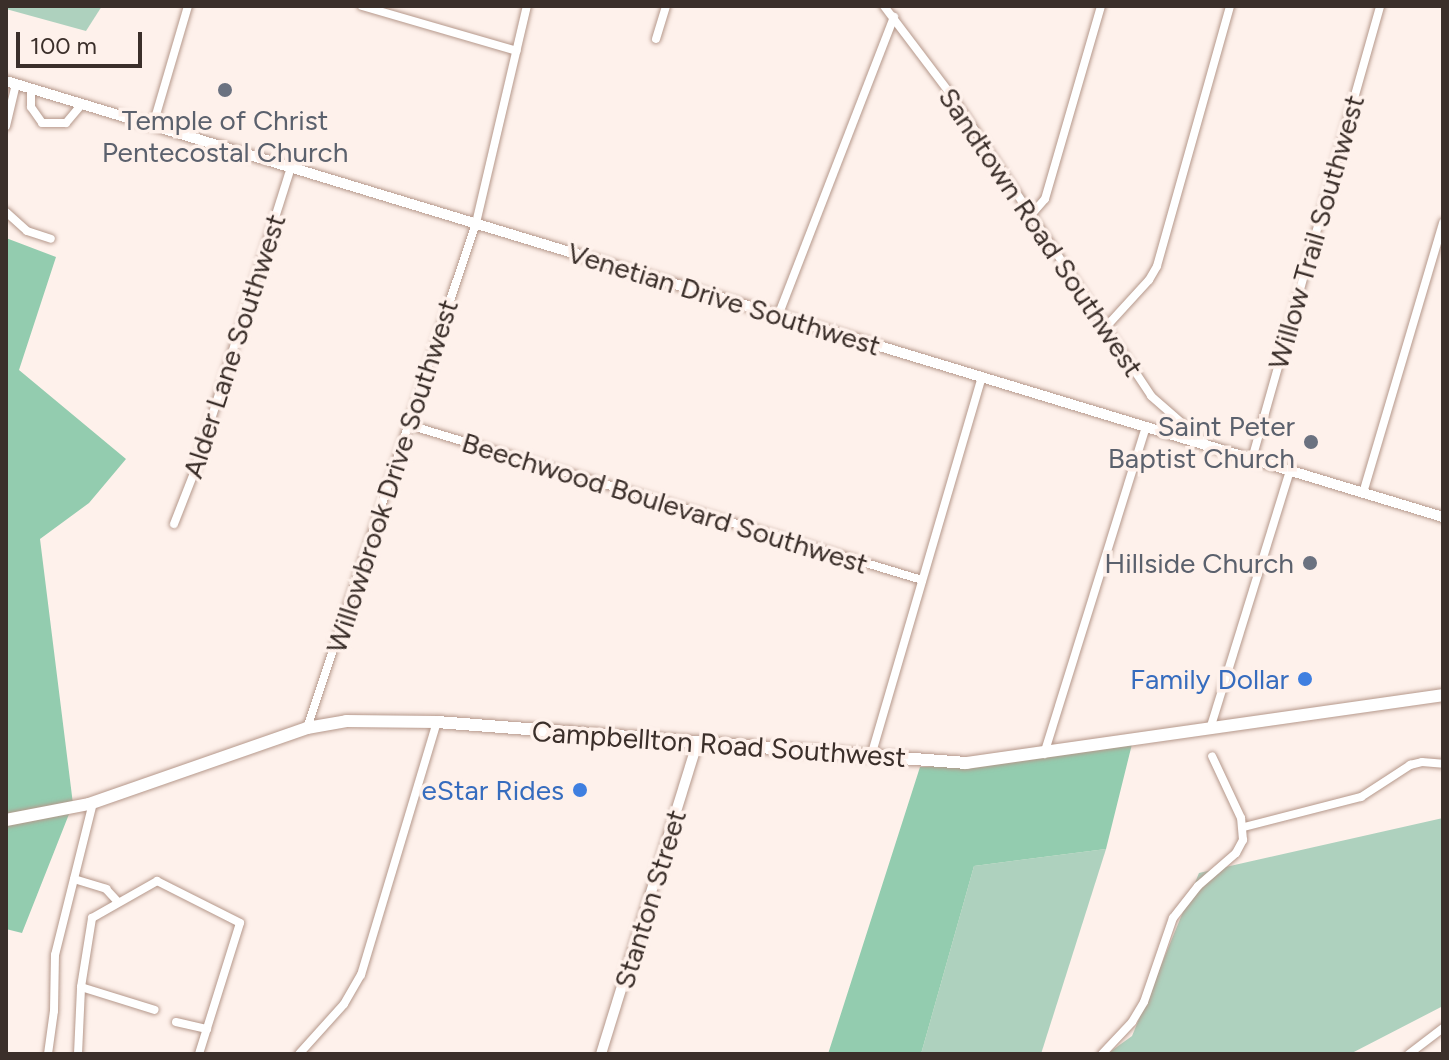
<!DOCTYPE html>
<html>
<head>
<meta charset="utf-8">
<style>
  body { margin:0 }
  #map { position:relative; width:1449px; height:1060px; overflow:hidden; background:#fef1eb; font-family:Figtree,sans-serif }
  div>[style] { position:absolute }
  .green>* { inset:0; background:#aed1be }
  .forest>* { inset:0; background:#93ccaf }
  .roads { filter:drop-shadow(0 0 2px #b5988b) drop-shadow(0 0 2px #b5988b) }
  .minor>* { height:8px; margin:-4px; padding:0 4px; transform-origin:4px; border-radius:4px; background:#fff }
  .tertiary>* { height:10px; margin:-5px; padding:0 5px; transform-origin:5px; border-radius:5px; background:#fff }
  .secondary>* { height:12px; margin:-6px; padding:0 6px; transform-origin:6px; border-radius:6px; background:#fff }
  .dots>* { width:22px; height:22px; translate:-50% -50%; box-sizing:border-box; border:4px solid #fef1eb; border-radius:50% }
  span { translate:-50% -50%; white-space:nowrap; text-align:center; line-height:1.15; -webkit-text-stroke:7px #fef1eb; paint-order:stroke }
  .worship-label { font-size:28px; color:#5b616d }
  .right { translate:-100% -50%; text-align:right }
  .street-label { font-size:28px; color:#3b2f2a }
  .shop-label { font-size:28px; color:#366cbe }
  .frame { position:absolute; inset:0; border:8px solid #3b2f2a; pointer-events:none }
  .scale { position:absolute; left:16px; top:32px; width:126px; height:36px; box-sizing:border-box; border:4px solid #3b2f2a; border-top:0; padding-left:10px; font-size:24px; line-height:28px; white-space:nowrap; color:#3b2f2a; -webkit-text-stroke:6px #fef1eb; paint-order:stroke }
</style>
</head>
<body>
<div id="map">
  <div class="green">
    <i style="clip-path:polygon(6px 6px,102px 6px,86px 31px,6px 9px)"></i>
    <i style="clip-path:polygon(1443px 818px,1443px 1006px,1350px 1054px,1107px 1054px,1132px 1036px,1199px 873px)"></i>
    <i style="clip-path:polygon(1106px 849px,1041px 1054px,921px 1054px,974px 866px)"></i>
  </div>
  <div class="forest">
    <i style="clip-path:polygon(6px 238px,56px 257px,19px 370px,126px 459px,89px 503px,40px 539px,73px 804px,22px 933px,6px 929px)"></i>
    <i style="clip-path:polygon(1133px 740px,1106px 849px,974px 866px,921px 1054px,828px 1054px,920px 767px,985px 764px)"></i>
  </div>
  <div class="roads">
    <div class="minor">
      <i style="left:362px;top:6px;width:161px;rotate:16.2deg"></i>
      <i style="left:884px;top:6px;width:113px;rotate:52.9deg"></i>
      <i style="left:952px;top:96px;width:360px;rotate:56.4deg"></i>
      <i style="left:1151px;top:396px;width:73px;rotate:41.1deg"></i>
      <i style="left:656px;top:39px;width:34px;rotate:-73deg"></i>
      <i style="left:31px;top:88px;width:19px;rotate:90deg"></i>
      <i style="left:31px;top:107px;width:19px;rotate:55deg"></i>
      <i style="left:42px;top:123px;width:24px"></i>
      <i style="left:66px;top:123px;width:25px;rotate:-50deg"></i>
      <i style="left:153px;top:125px;width:124px;rotate:-73.6deg"></i>
      <i style="left:6px;top:126px;width:43px;rotate:-76.6deg"></i>
      <i style="left:6px;top:212px;width:28px;rotate:42deg"></i>
      <i style="left:27px;top:231px;width:25px;rotate:18deg"></i>
      <i style="left:1031px;top:215px;width:21px;rotate:-49deg"></i>
      <i style="left:1045px;top:199px;width:201px;rotate:-73.8deg"></i>
      <i style="left:778px;top:316px;width:321px;rotate:-68.8deg"></i>
      <i style="left:1105px;top:328px;width:65px;rotate:-47.5deg"></i>
      <i style="left:1149px;top:280px;width:16px;rotate:-60deg"></i>
      <i style="left:1157px;top:266px;width:270px;rotate:-74.3deg"></i>
      <i style="left:409px;top:425px;width:536px;rotate:16.81deg"></i>
      <i style="left:1252px;top:459px;width:471px;rotate:-74.2deg"></i>
      <i style="left:1363px;top:493px;width:282px;rotate:-73.5deg"></i>
      <i style="left:174px;top:524px;width:55px;rotate:-68.6deg"></i>
      <i style="left:194px;top:473px;width:321px;rotate:-72.4deg"></i>
      <i style="left:307px;top:728px;width:533px;rotate:-71.5deg"></i>
      <i style="left:476px;top:223px;width:223px;rotate:-76.8deg"></i>
      <i style="left:1210px;top:729px;width:270px;rotate:-72.8deg"></i>
      <i style="left:1044px;top:754px;width:343px;rotate:-72.7deg"></i>
      <i style="left:871px;top:756px;width:395px;rotate:-73.7deg"></i>
      <i style="left:1244px;top:827px;width:121px;rotate:-14.4deg"></i>
      <i style="left:1361px;top:797px;width:59px;rotate:-33.1deg"></i>
      <i style="left:1410px;top:765px;width:12px;rotate:-14deg"></i>
      <i style="left:1422px;top:762px;width:21px;rotate:5deg"></i>
      <i style="left:74px;top:879px;width:34px;rotate:17deg"></i>
      <i style="left:106px;top:889px;width:18px;rotate:47deg"></i>
      <i style="left:81px;top:987px;width:77px;rotate:17.3deg"></i>
      <i style="left:176px;top:1022px;width:32px;rotate:13deg"></i>
      <i style="left:48px;top:1054px;width:43px;rotate:-82.1deg"></i>
      <i style="left:54px;top:1011px;width:56px;rotate:-89deg"></i>
      <i style="left:55px;top:955px;width:157px;rotate:-76deg"></i>
      <i style="left:78px;top:1054px;width:67px;rotate:-87.4deg"></i>
      <i style="left:81px;top:987px;width:70px;rotate:-80.9deg"></i>
      <i style="left:92px;top:918px;width:75px;rotate:-29.6deg"></i>
      <i style="left:157px;top:881px;width:93px;rotate:26.8deg"></i>
      <i style="left:240px;top:923px;width:137px;rotate:107.4deg"></i>
      <i style="left:299px;top:1054px;width:67px;rotate:-48deg"></i>
      <i style="left:344px;top:1004px;width:34px;rotate:-60deg"></i>
      <i style="left:361px;top:975px;width:264px;rotate:-73.3deg"></i>
      <i style="left:1102px;top:1054px;width:44px;rotate:-46.8deg"></i>
      <i style="left:1132px;top:1022px;width:23px;rotate:-59deg"></i>
      <i style="left:1144px;top:1002px;width:89px;rotate:-71deg"></i>
      <i style="left:1173px;top:918px;width:41px;rotate:-52deg"></i>
      <i style="left:1198px;top:886px;width:50px;rotate:-41deg"></i>
      <i style="left:1236px;top:853px;width:15px;rotate:-62deg"></i>
      <i style="left:1243px;top:840px;width:22px;rotate:-95deg"></i>
      <i style="left:1241px;top:818px;width:68px;rotate:-115.1deg"></i>
      <i style="left:1409px;top:1054px;width:43px;rotate:-37.4deg"></i>
    </div>
    <div class="tertiary">
      <i style="left:6px;top:81px;width:1502px;rotate:16.88deg"></i>
      <i style="left:601px;top:1054px;width:325px;rotate:-72.8deg"></i>
    </div>
    <div class="secondary">
      <i style="left:6px;top:820px;width:85px;rotate:-10.9deg"></i>
      <i style="left:89px;top:804px;width:231px;rotate:-19.2deg"></i>
      <i style="left:307px;top:728px;width:40px;rotate:-10deg"></i>
      <i style="left:346px;top:721px;width:91px;rotate:0.6deg"></i>
      <i style="left:437px;top:722px;width:531px;rotate:4.43deg"></i>
      <i style="left:966px;top:763px;width:482px;rotate:-8.1deg"></i>
    </div>
  </div>
  <div class="dots">
    <i style="left:225px;top:90px;background:#6b7280"></i>
    <i style="left:1311px;top:442px;background:#6b7280"></i>
    <i style="left:1310px;top:563px;background:#6b7280"></i>
    <i style="left:1305px;top:679px;background:#3f7fe0"></i>
    <i style="left:580px;top:790px;background:#3f7fe0"></i>
  </div>
  <div class="worship-label">
    <span style="left:225px;top:136px">Temple of Christ<br>Pentecostal Church</span>
    <span class="right" style="left:1295px;top:442px">Saint Peter<br>Baptist Church</span>
    <span class="right" style="left:1294px;top:563px">Hillside Church</span>
  </div>
  <div class="street-label">
    <span style="left:1041px;top:232px;rotate:56deg">Sandtown Road Southwest</span>
    <span style="left:1316px;top:232px;rotate:-74deg">Willow Trail Southwest</span>
    <span style="left:724px;top:299px;rotate:17deg">Venetian Drive Southwest</span>
    <span style="left:234px;top:346px;rotate:-72deg">Alder Lane Southwest</span>
    <span style="left:392px;top:476px;rotate:-72deg">Willowbrook Drive Southwest</span>
    <span style="left:665px;top:503px;rotate:17deg">Beechwood Boulevard Southwest</span>
    <span style="left:719px;top:744px;rotate:4deg">Campbellton Road Southwest</span>
    <span style="left:650px;top:899px;rotate:-73deg">Stanton Street</span>
  </div>
  <div class="shop-label">
    <span class="right" style="left:1289px;top:679px">Family Dollar</span>
    <span class="right" style="left:564px;top:790px">eStar Rides</span>
  </div>
  <div class="frame"></div>
  <div class="scale">100 m</div>
</div>
</body>
</html>
